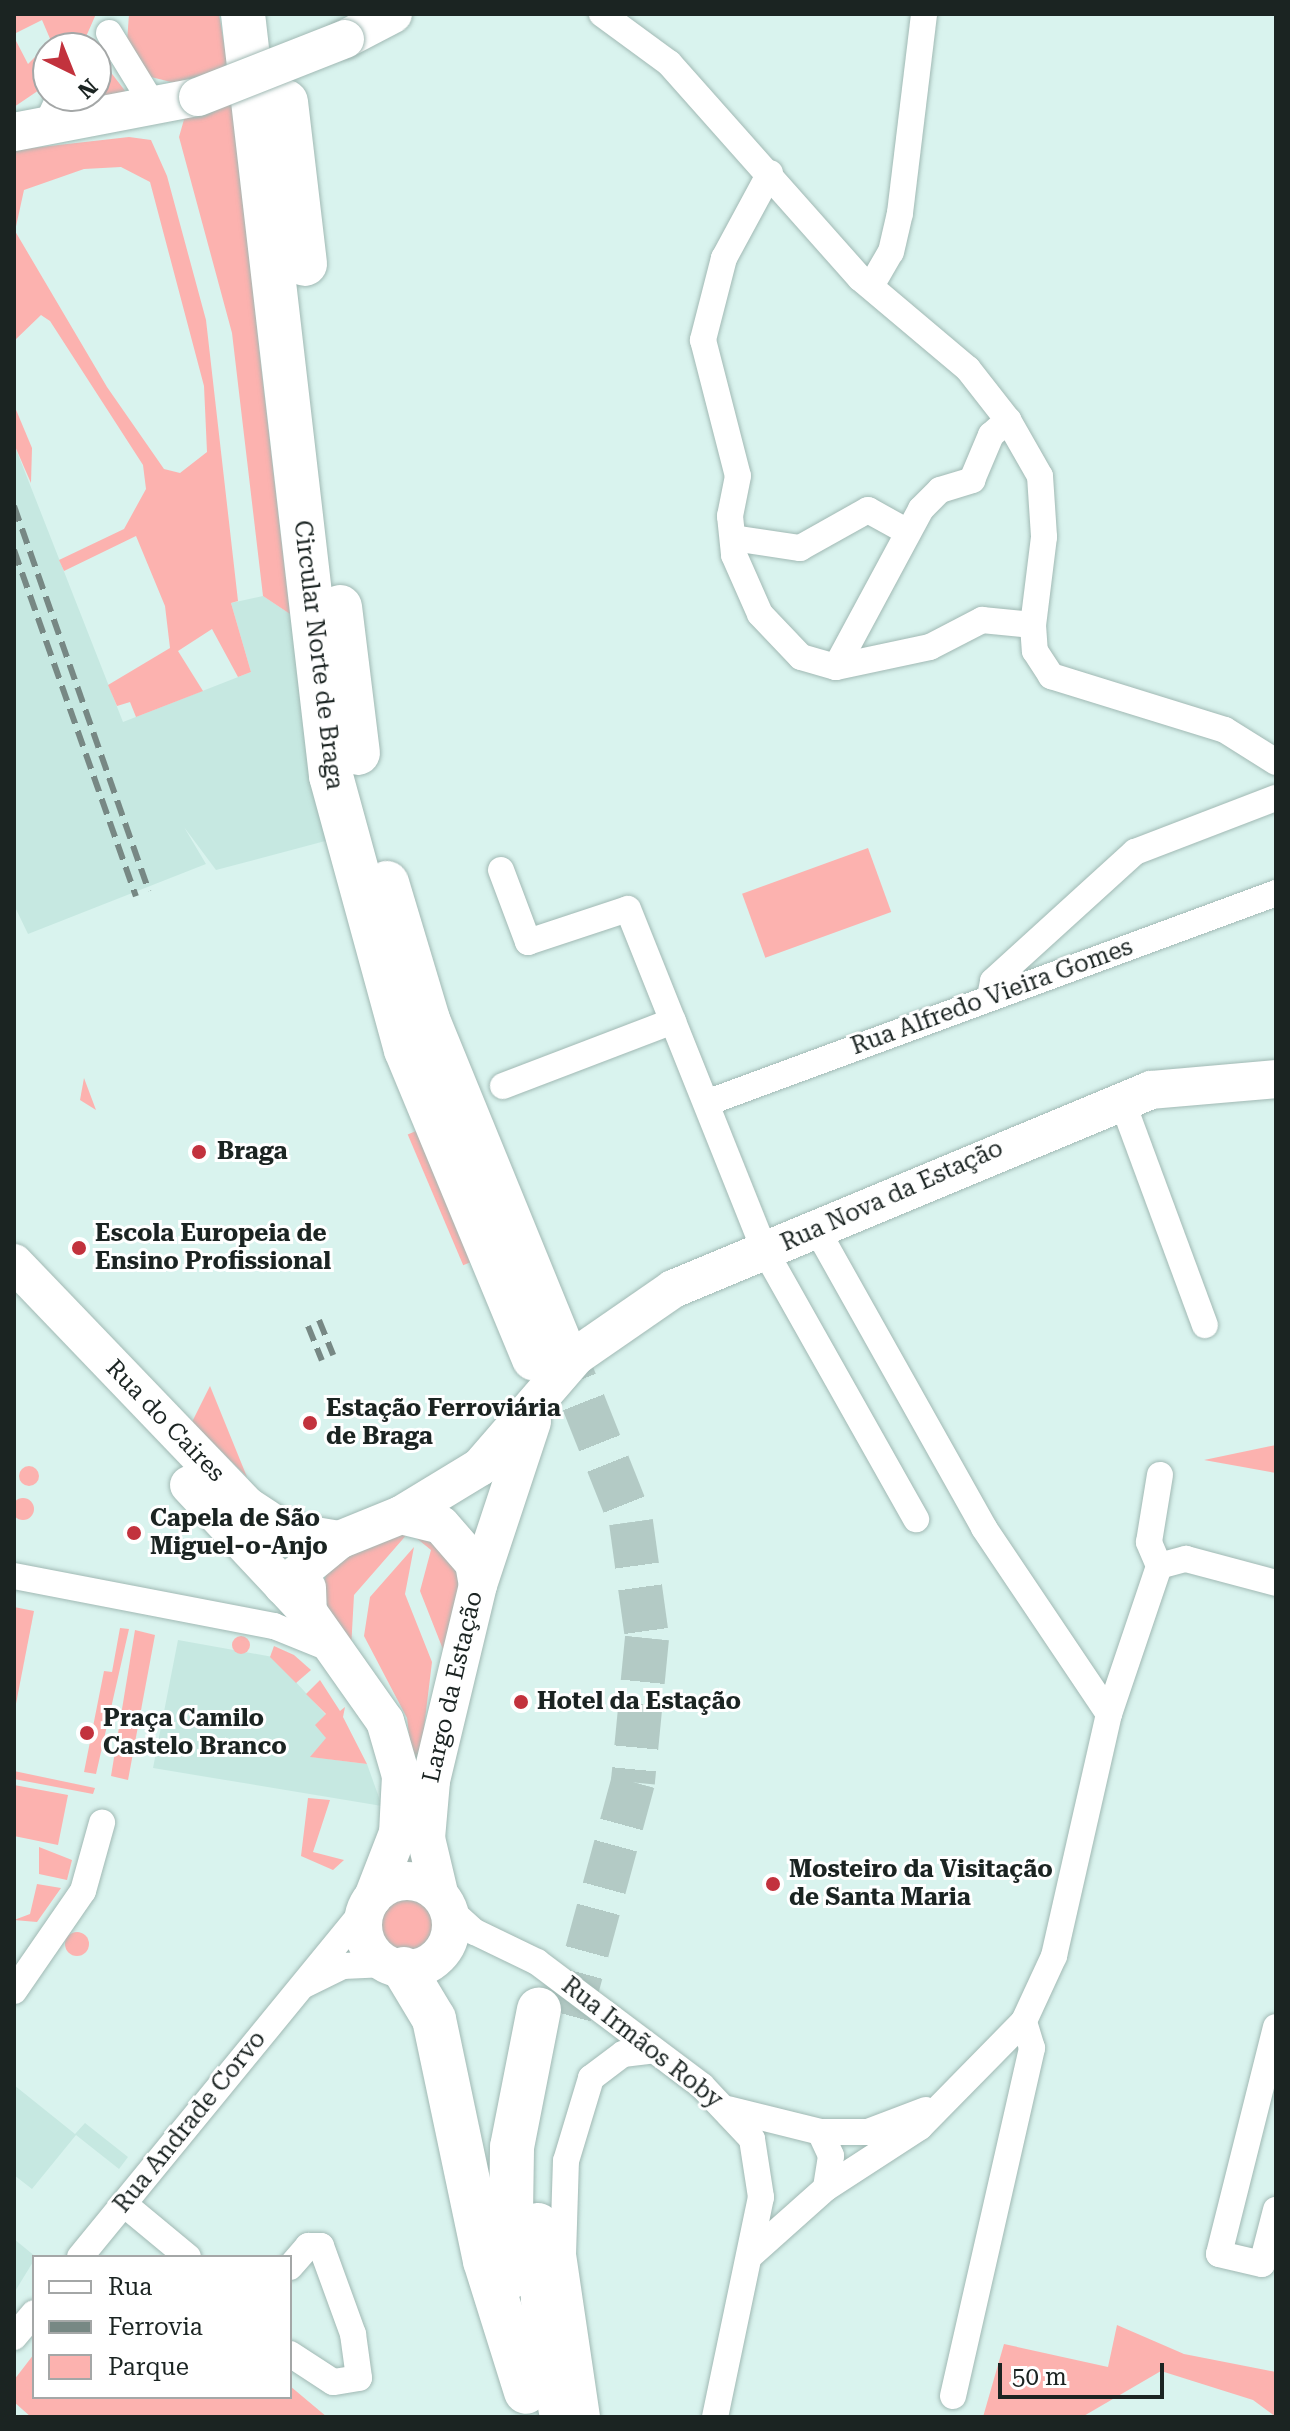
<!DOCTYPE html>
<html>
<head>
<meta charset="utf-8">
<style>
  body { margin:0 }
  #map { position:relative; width:1290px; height:2431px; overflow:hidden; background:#d9f3ee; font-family:"Roboto Serif",serif }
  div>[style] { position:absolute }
  .built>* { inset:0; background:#c6e8e1 }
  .green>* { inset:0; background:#fcb2af; transform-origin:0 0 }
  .round { border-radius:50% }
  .highway-tunnel>* { height:44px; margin-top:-22px; transform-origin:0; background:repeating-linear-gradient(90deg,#b3cac5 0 44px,transparent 0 66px) }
  .roads { filter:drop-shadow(0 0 2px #a1b9b4) drop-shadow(0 0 2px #a1b9b4) }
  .street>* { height:26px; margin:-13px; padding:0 13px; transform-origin:13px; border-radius:13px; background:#fff }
  .secondary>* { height:38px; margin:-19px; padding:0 19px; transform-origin:19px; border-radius:19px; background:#fff }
  .secondary>.ring { margin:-19px; padding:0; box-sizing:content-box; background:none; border:38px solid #fff; border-radius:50% }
  .highway>* { height:44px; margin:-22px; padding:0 22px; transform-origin:22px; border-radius:22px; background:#fff }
  .rail>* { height:6px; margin-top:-3px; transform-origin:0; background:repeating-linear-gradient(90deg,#778884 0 16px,transparent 0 24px) }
  .bridges { filter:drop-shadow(0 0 2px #a1b9b4) drop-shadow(0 0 2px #a1b9b4) }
  .secondary-bridge>* { height:38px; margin:-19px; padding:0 19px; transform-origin:19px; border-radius:19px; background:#fff }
  .dots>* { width:22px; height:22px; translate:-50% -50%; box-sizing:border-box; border:4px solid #fff; border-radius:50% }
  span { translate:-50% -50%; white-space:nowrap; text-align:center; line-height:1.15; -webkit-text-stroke:6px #fff; paint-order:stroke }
  .street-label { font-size:24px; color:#1b2422 }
  .poi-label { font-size:24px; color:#1b2422; font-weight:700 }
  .left { translate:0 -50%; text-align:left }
  .frame { position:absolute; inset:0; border:16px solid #1b2422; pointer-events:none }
  .legend { position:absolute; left:32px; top:2255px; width:260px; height:144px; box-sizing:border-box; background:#fff; border:2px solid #a4a7a7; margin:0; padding:10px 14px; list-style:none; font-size:24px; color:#1b2422 }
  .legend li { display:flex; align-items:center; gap:16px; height:40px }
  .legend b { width:40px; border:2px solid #a4a7a7 }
  .north { position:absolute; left:32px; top:32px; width:80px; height:80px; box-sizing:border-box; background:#fff; border:2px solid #a4a7a7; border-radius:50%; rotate:137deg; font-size:22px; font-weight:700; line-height:32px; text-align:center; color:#1b2422 }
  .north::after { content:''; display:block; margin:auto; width:28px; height:36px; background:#c2323d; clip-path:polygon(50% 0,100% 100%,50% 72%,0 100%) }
  .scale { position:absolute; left:998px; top:2363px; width:166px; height:36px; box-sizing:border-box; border:4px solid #1b2422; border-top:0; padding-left:10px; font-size:24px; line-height:28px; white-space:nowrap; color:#1b2422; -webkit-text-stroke:6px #fff; paint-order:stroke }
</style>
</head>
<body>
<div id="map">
  <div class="built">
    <i style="clip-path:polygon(14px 444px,123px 722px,251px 672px,231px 603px,263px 596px,290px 614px,329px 840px,216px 870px,184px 827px,206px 864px,28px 934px,14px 905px)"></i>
    <i style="clip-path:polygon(178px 1640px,273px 1657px,326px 1715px,327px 1738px,311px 1757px,367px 1764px,382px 1806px,153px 1768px)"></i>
    <i style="clip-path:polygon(14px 2085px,75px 2134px,85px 2123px,128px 2157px,119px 2169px,76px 2135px,32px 2189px,14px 2175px)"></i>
    <i style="clip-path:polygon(14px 2239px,36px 2257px,14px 2293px)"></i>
  </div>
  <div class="green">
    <i style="clip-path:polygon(14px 14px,96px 14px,81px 48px,48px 48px,48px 84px,14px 107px,14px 37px,28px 64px,51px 41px,42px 20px,14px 34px)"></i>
    <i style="clip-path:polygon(129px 14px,219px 14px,228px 67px,183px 85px,147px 76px,127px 42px)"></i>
    <i style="clip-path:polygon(106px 66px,129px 96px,70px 106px,96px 96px,96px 77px)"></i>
    <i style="clip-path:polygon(233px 101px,261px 365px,290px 614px,263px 596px,232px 333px,179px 137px,185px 116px)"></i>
    <i style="clip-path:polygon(evenodd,129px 137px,151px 140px,167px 176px,206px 320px,238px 601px,231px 603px,251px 672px,238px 677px,212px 629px,178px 651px,203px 691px,136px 717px,130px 702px,117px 706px,108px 685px,170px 648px,165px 606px,136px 536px,64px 571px,59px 560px,124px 529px,146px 489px,143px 465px,50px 321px,41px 315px,14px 341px,14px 150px,129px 137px,121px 167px,150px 182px,204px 386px,207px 452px,180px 473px,164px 469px,107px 387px,15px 231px,24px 190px,84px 169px,121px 167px)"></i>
    <i style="clip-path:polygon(14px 405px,32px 448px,31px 483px,14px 444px)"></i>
    <i style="left:868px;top:848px;width:68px;height:134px;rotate:70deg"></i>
    <i style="clip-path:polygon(84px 1078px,96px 1110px,80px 1100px)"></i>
    <i style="left:416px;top:1131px;width:142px;height:9px;rotate:67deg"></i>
    <i style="clip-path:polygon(210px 1386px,247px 1477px,192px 1422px)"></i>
    <i style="clip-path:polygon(1276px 1445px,1276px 1473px,1204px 1460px)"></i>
    <i class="round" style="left:19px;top:1466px;width:20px;height:20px"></i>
    <i class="round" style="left:12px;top:1498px;width:22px;height:22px"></i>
    <i style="clip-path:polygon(418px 1526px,463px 1573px,446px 1657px,420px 1591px,431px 1550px,409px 1532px,354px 1595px,351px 1649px,319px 1597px,331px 1560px)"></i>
    <i style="clip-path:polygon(414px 1547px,405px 1594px,432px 1662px,415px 1802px,417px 1872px,404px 1870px,414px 1777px,407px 1718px,364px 1636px,370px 1597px)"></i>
    <i style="clip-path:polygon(14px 1607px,34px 1611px,14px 1714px)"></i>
    <i style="clip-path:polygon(120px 1628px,129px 1629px,96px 1774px,84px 1772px,104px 1671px,112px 1672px)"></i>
    <i style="clip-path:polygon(135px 1630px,155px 1635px,128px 1780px,111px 1776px)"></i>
    <i class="round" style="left:232px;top:1636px;width:18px;height:18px"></i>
    <i style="clip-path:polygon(274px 1646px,294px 1655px,311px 1670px,296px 1683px,270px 1657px)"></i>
    <i style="clip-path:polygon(320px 1680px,340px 1711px,345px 1707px,343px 1717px,367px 1764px,310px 1757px,326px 1738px,315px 1725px,326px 1714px,306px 1694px)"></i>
    <i style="clip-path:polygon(14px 1771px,95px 1788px,93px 1794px,14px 1779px)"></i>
    <i style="clip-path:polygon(14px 1785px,68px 1795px,58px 1845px,14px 1836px)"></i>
    <i style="clip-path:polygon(308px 1798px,330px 1800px,313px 1852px,344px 1860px,333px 1870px,301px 1856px)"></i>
    <i style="clip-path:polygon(39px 1847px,72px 1860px,67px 1880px,39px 1874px)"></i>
    <i style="clip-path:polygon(37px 1884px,61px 1888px,37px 1922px,14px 1920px,30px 1914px)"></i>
    <i class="round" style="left:375px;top:1890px;width:66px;height:66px"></i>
    <i class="round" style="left:65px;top:1932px;width:24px;height:24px"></i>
    <i style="clip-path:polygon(1117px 2325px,1184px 2354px,1276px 2372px,1276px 2417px,1253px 2400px,1161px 2371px,1082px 2417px,983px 2417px,1004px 2344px,1108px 2367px)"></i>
    <i style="clip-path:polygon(34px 2354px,34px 2397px,290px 2397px,290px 2386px,327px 2417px,31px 2417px,14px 2402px,14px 2380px)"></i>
  </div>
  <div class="highway-tunnel">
    <i style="left:559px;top:1341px;width:195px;rotate:68.3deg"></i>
    <i style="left:631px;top:1522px;width:117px;rotate:82.1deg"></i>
    <i style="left:647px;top:1638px;width:145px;rotate:95.6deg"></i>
    <i style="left:633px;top:1782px;width:244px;rotate:105.2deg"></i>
  </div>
  <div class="roads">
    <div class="street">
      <i style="left:602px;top:14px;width:83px;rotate:36.2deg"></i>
      <i style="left:669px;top:63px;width:288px;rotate:48.4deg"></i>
      <i style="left:860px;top:278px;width:141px;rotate:40.1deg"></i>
      <i style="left:968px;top:369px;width:65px;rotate:51.9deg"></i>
      <i style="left:1008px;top:420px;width:64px;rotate:60.3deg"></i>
      <i style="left:1040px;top:476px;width:61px;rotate:86.2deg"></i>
      <i style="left:1044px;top:537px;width:89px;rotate:97.1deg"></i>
      <i style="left:1033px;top:625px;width:26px;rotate:86deg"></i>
      <i style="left:1035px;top:651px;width:30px;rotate:57deg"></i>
      <i style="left:1051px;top:676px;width:182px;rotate:17.2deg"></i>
      <i style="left:1225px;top:730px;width:60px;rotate:32.1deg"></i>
      <i style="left:109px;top:33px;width:88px;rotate:58.5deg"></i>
      <i style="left:45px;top:128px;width:35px;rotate:-65deg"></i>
      <i style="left:770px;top:173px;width:97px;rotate:118.4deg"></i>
      <i style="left:724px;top:258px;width:85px;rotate:104.4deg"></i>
      <i style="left:703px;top:340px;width:140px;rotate:75.6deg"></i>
      <i style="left:738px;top:476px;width:41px;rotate:101.3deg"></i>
      <i style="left:730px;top:516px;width:39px;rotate:84deg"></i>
      <i style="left:734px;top:555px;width:64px;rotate:66.2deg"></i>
      <i style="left:760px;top:614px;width:59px;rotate:46.4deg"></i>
      <i style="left:801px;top:657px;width:36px;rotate:16deg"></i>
      <i style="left:836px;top:667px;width:96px;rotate:-12deg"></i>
      <i style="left:930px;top:647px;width:59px;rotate:-27.4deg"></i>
      <i style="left:982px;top:620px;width:51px;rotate:5.6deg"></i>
      <i style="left:871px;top:286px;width:39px;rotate:-60deg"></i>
      <i style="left:891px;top:252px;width:40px;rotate:-77deg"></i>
      <i style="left:900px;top:213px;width:200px;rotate:-83.1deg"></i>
      <i style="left:733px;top:538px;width:68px;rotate:8.5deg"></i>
      <i style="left:800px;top:548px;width:78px;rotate:-29.2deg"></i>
      <i style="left:868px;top:510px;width:43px;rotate:28.9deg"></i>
      <i style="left:836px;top:667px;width:179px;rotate:-61.7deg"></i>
      <i style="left:921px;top:509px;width:27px;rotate:-45deg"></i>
      <i style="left:940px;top:490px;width:34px;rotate:-17deg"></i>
      <i style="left:972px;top:480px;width:49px;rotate:-67.1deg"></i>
      <i style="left:991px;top:435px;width:23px;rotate:-41deg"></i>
      <i style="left:501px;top:870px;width:77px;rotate:69.4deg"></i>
      <i style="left:528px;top:942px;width:105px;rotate:-18.3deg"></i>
      <i style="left:628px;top:909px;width:368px;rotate:68.2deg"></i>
      <i style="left:765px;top:1251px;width:308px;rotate:60.6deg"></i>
      <i style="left:990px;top:997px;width:16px;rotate:-79deg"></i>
      <i style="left:993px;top:981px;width:192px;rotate:-42.3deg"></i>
      <i style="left:1135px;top:852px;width:151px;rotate:-21deg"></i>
      <i style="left:503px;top:1086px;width:182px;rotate:-20.9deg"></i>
      <i style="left:1122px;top:1101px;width:239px;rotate:69.7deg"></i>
      <i style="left:709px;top:1102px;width:604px;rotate:-20.23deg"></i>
      <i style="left:817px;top:1230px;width:342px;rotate:60.7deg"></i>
      <i style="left:984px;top:1528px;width:224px;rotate:56.1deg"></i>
      <i style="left:1159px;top:1566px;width:26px;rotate:-113deg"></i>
      <i style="left:1149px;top:1542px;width:68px;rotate:-80.7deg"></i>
      <i style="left:14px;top:1576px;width:265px;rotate:10.9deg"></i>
      <i style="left:274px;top:1626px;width:64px;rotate:22.1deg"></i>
      <i style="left:448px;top:1908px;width:36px;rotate:42deg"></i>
      <i style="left:475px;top:1932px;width:69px;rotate:25.8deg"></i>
      <i style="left:537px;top:1962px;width:206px;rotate:36.9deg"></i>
      <i style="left:702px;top:2086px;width:73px;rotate:46.7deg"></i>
      <i style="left:752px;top:2139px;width:59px;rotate:81.2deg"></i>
      <i style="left:761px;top:2197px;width:225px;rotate:101.8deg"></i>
      <i style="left:304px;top:1985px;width:43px;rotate:-26deg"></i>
      <i style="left:343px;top:1966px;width:43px;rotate:-2.7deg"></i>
      <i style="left:14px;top:1991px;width:121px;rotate:-55.4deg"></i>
      <i style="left:83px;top:1891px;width:71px;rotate:-74.4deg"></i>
      <i style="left:1276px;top:2027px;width:234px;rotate:104.1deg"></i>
      <i style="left:1219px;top:2254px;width:44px;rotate:13.1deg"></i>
      <i style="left:1262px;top:2264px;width:56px;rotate:-75.5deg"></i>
      <i style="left:728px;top:2109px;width:95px;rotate:14deg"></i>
      <i style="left:820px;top:2132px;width:48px"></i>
      <i style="left:868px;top:2132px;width:62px;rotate:-20.8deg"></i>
      <i style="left:820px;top:2132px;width:26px;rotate:65deg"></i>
      <i style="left:831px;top:2156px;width:32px;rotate:99deg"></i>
      <i style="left:124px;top:2204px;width:83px;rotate:39.6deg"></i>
      <i style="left:752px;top:2254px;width:99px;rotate:-41.7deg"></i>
      <i style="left:826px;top:2188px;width:112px;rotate:-33deg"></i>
      <i style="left:920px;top:2127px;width:148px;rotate:-45.5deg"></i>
      <i style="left:1024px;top:2021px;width:72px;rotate:-65.2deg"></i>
      <i style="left:1054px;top:1956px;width:248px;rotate:-77.2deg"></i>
      <i style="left:1109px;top:1714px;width:156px;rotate:-71.3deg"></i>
      <i style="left:1159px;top:1566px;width:28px;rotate:-15deg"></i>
      <i style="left:1186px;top:1559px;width:93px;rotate:14.9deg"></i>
      <i style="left:80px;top:2257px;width:453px;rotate:-50.7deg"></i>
      <i style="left:290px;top:2267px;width:28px;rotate:-49deg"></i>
      <i style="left:308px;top:2246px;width:13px"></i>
      <i style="left:321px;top:2246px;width:94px;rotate:70deg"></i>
      <i style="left:353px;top:2334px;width:44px;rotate:82.2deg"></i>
      <i style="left:359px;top:2378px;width:26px;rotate:171deg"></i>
      <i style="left:333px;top:2382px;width:51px;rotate:-146.9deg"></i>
      <i style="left:14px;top:2337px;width:31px;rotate:-50deg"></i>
      <i style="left:953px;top:2396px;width:357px;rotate:-77.2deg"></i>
      <i style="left:1032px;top:2048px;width:28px;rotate:-107deg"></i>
      <i style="left:587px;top:2417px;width:164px;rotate:-98.4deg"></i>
      <i style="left:563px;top:2255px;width:94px;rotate:-88.2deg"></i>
      <i style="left:566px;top:2161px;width:87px;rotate:-73.2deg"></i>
      <i style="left:591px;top:2078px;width:40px;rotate:-37deg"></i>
      <i style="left:623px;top:2054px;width:31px;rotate:-7deg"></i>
    </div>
    <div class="secondary">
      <i style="left:345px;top:39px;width:54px;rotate:-27.5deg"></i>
      <i style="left:14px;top:132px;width:187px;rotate:-10.8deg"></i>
      <i style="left:14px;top:1263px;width:337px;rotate:46.2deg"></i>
      <i style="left:247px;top:1506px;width:45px;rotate:33.3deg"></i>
      <i style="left:285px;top:1531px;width:55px;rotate:9.5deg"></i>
      <i style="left:189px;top:1485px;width:174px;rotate:46.9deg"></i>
      <i style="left:401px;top:1515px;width:92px;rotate:-31.3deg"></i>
      <i style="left:480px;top:1467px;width:147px;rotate:-49.1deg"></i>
      <i style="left:576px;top:1356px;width:118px;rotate:-34.6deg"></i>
      <i style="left:673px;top:1289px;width:518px;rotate:-22.6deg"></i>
      <i style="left:1151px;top:1090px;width:125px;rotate:-5deg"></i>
      <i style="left:478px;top:1585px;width:172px;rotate:-71.7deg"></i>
      <i style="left:283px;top:1586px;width:72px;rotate:-39.4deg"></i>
      <i style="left:339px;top:1540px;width:67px;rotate:-22deg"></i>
      <i style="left:401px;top:1515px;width:41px;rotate:14deg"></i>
      <i style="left:441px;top:1525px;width:50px;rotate:49deg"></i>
      <i style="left:474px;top:1563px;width:22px;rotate:80deg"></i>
      <i style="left:478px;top:1585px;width:202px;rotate:103.5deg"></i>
      <i style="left:431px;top:1781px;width:57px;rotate:95deg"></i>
      <i style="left:426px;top:1838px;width:57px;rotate:76.7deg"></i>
      <i style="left:307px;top:1588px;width:24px;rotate:88deg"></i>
      <i style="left:308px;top:1612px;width:133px;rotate:54.8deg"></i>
      <i style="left:385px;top:1721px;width:57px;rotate:73.8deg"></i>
      <i style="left:401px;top:1776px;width:57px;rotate:93deg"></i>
      <i style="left:398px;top:1833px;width:69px;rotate:111.3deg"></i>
      <i class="ring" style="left:363px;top:1881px;width:50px;height:50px"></i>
    </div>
    <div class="highway">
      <i style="left:243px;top:14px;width:767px;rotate:83.41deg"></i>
      <i style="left:331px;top:776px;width:284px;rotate:74.7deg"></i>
      <i style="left:406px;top:1050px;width:334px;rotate:67.5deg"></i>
      <i style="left:286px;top:102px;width:163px;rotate:83.3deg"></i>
      <i style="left:340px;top:607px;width:147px;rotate:83deg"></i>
      <i style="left:387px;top:883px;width:143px;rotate:73.3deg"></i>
      <i style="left:428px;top:1020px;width:347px;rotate:67.8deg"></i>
      <i style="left:404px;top:1969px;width:58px;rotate:59deg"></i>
      <i style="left:434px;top:2019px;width:247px;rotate:78.1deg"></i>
      <i style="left:485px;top:2261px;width:137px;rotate:72.6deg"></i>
      <i style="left:538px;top:2225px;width:105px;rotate:86.2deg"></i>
      <i style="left:545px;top:2330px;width:89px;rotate:78.9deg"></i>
      <i style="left:510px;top:2277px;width:130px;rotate:-89.1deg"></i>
      <i style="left:512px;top:2147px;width:140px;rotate:-78.9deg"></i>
    </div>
  </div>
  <div class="rail">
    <i style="left:14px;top:506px;width:408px;rotate:70.7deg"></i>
    <i style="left:14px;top:550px;width:367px;rotate:70.6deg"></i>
    <i style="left:319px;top:1320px;width:38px;rotate:68deg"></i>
    <i style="left:308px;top:1326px;width:37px;rotate:68deg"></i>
  </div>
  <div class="bridges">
    <div class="secondary-bridge">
      <i style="left:198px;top:97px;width:158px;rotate:-21.5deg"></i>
    </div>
  </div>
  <div class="dots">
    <i style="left:199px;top:1152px;background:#c2323d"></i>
    <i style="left:79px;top:1248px;background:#c2323d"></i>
    <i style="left:310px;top:1423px;background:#c2323d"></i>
    <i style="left:134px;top:1533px;background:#c2323d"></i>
    <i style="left:521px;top:1702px;background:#c2323d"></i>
    <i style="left:87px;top:1733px;background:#c2323d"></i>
    <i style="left:773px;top:1884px;background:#c2323d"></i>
  </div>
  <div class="street-label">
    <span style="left:318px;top:655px;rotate:83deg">Circular Norte de Braga</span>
    <span style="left:992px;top:997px;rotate:-20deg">Rua Alfredo Vieira Gomes</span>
    <span style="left:892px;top:1196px;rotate:-24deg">Rua Nova da Estação</span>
    <span style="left:165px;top:1421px;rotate:46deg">Rua do Caires</span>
    <span style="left:453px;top:1687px;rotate:-77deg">Largo da Estação</span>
    <span style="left:642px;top:2043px;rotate:38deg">Rua Irmãos Roby</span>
    <span style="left:190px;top:2122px;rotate:-51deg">Rua Andrade Corvo</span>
  </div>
  <div class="poi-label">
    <span class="left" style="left:217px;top:1152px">Braga</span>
    <span class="left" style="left:95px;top:1248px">Escola Europeia de<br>Ensino Profissional</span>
    <span class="left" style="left:326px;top:1423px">Estação Ferroviária<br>de Braga</span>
    <span class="left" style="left:150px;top:1533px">Capela de São<br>Miguel-o-Anjo</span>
    <span class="left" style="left:537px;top:1702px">Hotel da Estação</span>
    <span class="left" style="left:103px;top:1733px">Praça Camilo<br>Castelo Branco</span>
    <span class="left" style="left:789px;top:1884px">Mosteiro da Visitação<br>de Santa Maria</span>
  </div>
  <div class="frame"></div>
  <ul class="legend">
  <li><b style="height:10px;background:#fff"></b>Rua</li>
  <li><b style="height:10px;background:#778884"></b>Ferrovia</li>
  <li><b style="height:22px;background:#fcb2af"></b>Parque</li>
  </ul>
  <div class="north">N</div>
  <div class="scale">50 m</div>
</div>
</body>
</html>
